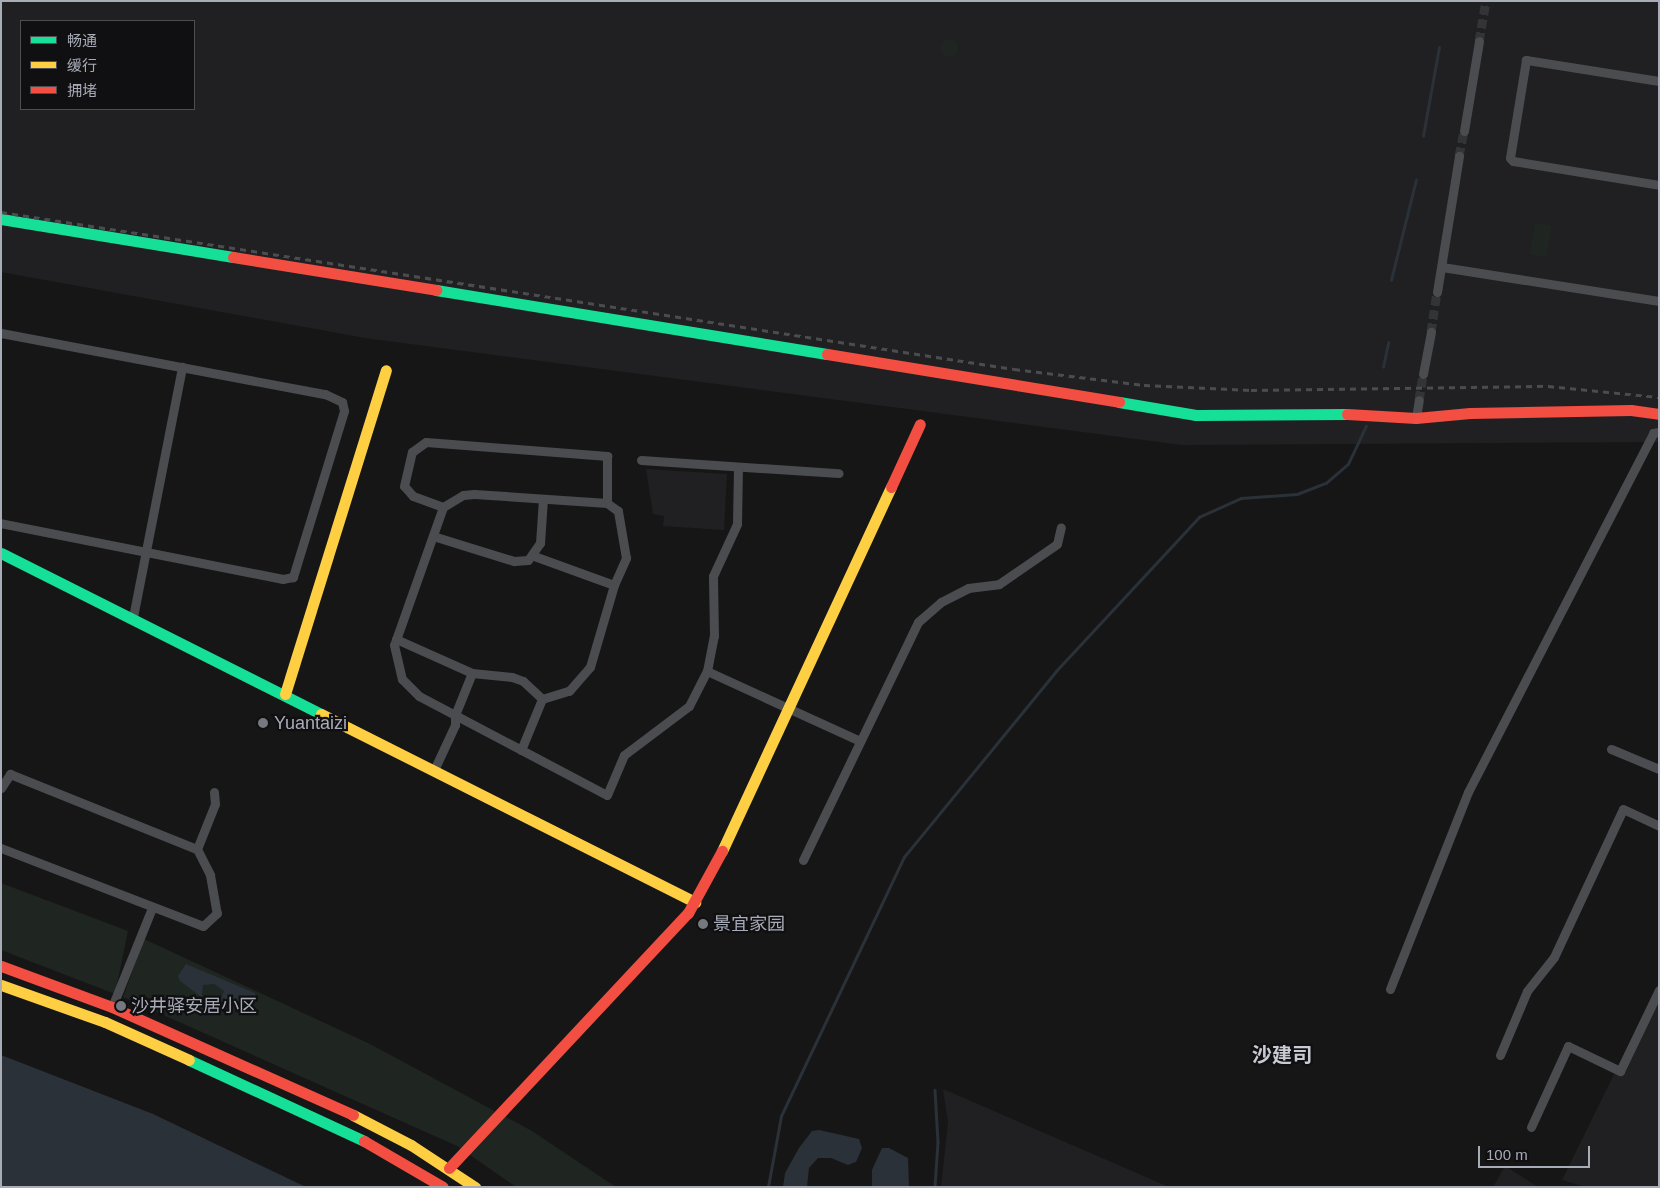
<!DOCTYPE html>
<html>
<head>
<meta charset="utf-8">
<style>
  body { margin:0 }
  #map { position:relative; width:1660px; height:1188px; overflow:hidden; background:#161616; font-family:Helvetica,"Noto Sans SC",sans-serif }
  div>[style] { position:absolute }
  .built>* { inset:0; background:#202022 }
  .green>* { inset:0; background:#1f2520; transform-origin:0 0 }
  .round { border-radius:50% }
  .water>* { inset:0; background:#2a3138 }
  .stream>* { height:2.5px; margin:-1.25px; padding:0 1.25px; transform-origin:1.25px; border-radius:1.25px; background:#2a3138 }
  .street-tunnel>* { height:9px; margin-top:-4.5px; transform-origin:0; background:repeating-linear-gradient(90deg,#333436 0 9px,transparent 0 13.5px) }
  .street>* { height:9px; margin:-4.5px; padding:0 4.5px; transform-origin:4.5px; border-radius:4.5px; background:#4b4c4f }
  .fast>* { height:11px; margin:-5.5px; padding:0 5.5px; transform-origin:5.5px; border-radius:5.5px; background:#16e098 }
  .slow>* { height:11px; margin:-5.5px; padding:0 5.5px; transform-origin:5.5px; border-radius:5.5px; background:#ffcf43 }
  .jam>* { height:11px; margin:-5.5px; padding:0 5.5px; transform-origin:5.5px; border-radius:5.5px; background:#f24e42 }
  .rail>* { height:2.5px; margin-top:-1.25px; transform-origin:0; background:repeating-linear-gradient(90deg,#4b4c4e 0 6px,transparent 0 11px) }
  .dots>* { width:14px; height:14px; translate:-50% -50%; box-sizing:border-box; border:2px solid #101012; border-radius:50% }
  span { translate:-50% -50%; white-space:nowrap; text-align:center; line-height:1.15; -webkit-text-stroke:4.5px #101012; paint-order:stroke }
  .poi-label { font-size:18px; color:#a8acb7 }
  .left { translate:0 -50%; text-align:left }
  .quarter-label { font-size:20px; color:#c9cbd3; font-weight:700 }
  .frame { position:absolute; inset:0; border:2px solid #a8acb7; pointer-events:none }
  .legend { position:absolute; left:20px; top:20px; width:175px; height:90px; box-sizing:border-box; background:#101012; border:1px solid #4d4e54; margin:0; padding:6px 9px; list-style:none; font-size:15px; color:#a8acb7 }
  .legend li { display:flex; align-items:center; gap:10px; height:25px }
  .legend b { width:25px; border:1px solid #4d4e54 }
  .scale { position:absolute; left:1478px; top:1146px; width:112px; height:22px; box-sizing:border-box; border:2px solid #a8acb7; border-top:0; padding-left:6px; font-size:15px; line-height:18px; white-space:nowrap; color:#a8acb7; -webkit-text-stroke:4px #101012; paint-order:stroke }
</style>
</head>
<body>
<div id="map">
  <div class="built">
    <i style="clip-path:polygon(evenodd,1px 1px,1659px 1px,1659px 442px,1182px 445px,365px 338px,1px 272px,1px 1px,21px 21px,194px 21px,194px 109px,21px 109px,21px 21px)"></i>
    <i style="clip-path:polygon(646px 469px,727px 474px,724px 530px,663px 526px,664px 516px,653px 514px)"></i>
    <i style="clip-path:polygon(1659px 983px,1659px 1187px,1585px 1187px,1562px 1180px)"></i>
    <i style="clip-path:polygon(943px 1089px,1169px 1187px,941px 1187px,948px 1122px)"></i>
    <i style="clip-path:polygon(1505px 1166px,1538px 1187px,1493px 1187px)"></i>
  </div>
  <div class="green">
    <i class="round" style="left:941px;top:39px;width:18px;height:18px"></i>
    <i style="left:1535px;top:223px;width:17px;height:32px;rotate:10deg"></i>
    <i style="clip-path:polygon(1px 883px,128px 931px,115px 994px,1px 950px)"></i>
    <i style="clip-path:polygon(144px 939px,370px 1044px,532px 1131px,616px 1187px,516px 1187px,457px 1146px,123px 997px)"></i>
  </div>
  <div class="water">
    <i style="clip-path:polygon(evenodd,186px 964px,255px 993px,257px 998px,231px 1006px,208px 1002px,180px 981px,178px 976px,186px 964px,214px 984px,224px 991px,220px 1001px,211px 1001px,202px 995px,203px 985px,214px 984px)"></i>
    <i style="clip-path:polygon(1px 1055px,153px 1114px,306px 1187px,1px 1187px)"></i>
    <i style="clip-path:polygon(819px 1130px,859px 1139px,862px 1148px,856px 1162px,848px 1165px,831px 1158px,818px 1158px,809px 1168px,807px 1187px,783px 1187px,785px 1173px,799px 1148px,812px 1131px)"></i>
    <i style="clip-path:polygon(882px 1148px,889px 1148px,908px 1158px,909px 1187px,872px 1187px,872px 1170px)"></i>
  </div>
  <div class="stream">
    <i style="left:1423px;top:136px;width:90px;rotate:-79.8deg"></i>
    <i style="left:1391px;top:280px;width:103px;rotate:-76deg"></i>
    <i style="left:1383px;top:367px;width:25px;rotate:-78deg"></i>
    <i style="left:935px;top:1090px;width:52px;rotate:86.7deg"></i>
    <i style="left:938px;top:1142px;width:45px;rotate:93.8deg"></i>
    <i style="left:768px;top:1187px;width:72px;rotate:-79.6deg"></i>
    <i style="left:781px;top:1116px;width:287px;rotate:-64.6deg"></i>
    <i style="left:904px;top:857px;width:240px;rotate:-50.7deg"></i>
    <i style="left:1056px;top:671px;width:210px;rotate:-47.1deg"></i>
    <i style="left:1199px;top:517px;width:46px;rotate:-24.3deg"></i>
    <i style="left:1241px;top:498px;width:56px;rotate:-4.1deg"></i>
    <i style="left:1297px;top:494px;width:31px;rotate:-21deg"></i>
    <i style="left:1326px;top:483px;width:29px;rotate:-41deg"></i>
    <i style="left:1348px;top:464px;width:42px;rotate:-64.7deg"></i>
  </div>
  <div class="street-tunnel">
    <i style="left:1479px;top:41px;width:41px;rotate:-80.1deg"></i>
    <i style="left:1459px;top:156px;width:25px;rotate:-79deg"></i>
    <i style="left:1431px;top:332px;width:40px;rotate:-81.5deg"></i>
    <i style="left:1419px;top:400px;width:26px;rotate:-81deg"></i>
  </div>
  <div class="street">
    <i style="left:1659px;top:81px;width:135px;rotate:-171deg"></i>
    <i style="left:1526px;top:60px;width:99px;rotate:99.3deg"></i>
    <i style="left:1510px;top:158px;width:4px;rotate:45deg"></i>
    <i style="left:1513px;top:161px;width:148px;rotate:9.3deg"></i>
    <i style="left:1464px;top:131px;width:91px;rotate:-80.5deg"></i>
    <i style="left:1442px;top:267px;width:220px;rotate:8.9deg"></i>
    <i style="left:1437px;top:292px;width:138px;rotate:-80.8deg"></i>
    <i style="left:1px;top:333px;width:330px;rotate:10.7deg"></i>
    <i style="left:325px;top:394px;width:19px;rotate:25deg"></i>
    <i style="left:342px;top:402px;width:9px;rotate:77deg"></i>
    <i style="left:344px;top:411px;width:174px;rotate:107.1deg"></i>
    <i style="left:293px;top:577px;width:10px;rotate:169deg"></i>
    <i style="left:283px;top:579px;width:288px;rotate:-168.8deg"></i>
    <i style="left:1423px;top:374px;width:43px;rotate:-79.2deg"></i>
    <i style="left:1416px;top:418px;width:18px;rotate:-81deg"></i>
    <i style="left:641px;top:460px;width:198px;rotate:3.8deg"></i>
    <i style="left:443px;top:507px;width:32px;rotate:-160deg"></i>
    <i style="left:413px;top:496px;width:13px;rotate:-132deg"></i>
    <i style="left:404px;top:486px;width:35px;rotate:-77deg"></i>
    <i style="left:412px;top:452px;width:17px;rotate:-36deg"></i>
    <i style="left:426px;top:442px;width:182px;rotate:4.4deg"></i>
    <i style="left:607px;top:456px;width:47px;rotate:90deg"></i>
    <i style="left:433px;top:536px;width:85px;rotate:17.2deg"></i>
    <i style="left:514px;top:561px;width:14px;rotate:-4deg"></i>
    <i style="left:528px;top:560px;width:21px;rotate:-55deg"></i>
    <i style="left:540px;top:543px;width:44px;rotate:-86.1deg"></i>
    <i style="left:534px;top:556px;width:85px;rotate:19.9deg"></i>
    <i style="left:133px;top:617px;width:255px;rotate:-78.9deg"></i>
    <i style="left:396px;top:639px;width:83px;rotate:24.1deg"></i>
    <i style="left:472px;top:673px;width:40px;rotate:5.7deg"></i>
    <i style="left:512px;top:677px;width:12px;rotate:20deg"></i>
    <i style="left:523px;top:681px;width:26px;rotate:43deg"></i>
    <i style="left:707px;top:671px;width:168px;rotate:24.6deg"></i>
    <i style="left:542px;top:699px;width:28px;rotate:-17deg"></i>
    <i style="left:569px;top:691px;width:32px;rotate:-49deg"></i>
    <i style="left:590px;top:667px;width:85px;rotate:-73.7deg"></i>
    <i style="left:614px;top:585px;width:30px;rotate:-66deg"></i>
    <i style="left:626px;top:558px;width:48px;rotate:-99.7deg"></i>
    <i style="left:618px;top:511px;width:14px;rotate:-144deg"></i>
    <i style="left:607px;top:503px;width:133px;rotate:-176.1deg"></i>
    <i style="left:474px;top:494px;width:11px;rotate:175deg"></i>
    <i style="left:463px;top:495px;width:23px;rotate:149deg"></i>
    <i style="left:443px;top:507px;width:146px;rotate:109.5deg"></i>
    <i style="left:394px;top:645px;width:35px;rotate:77deg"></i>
    <i style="left:402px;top:679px;width:24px;rotate:45deg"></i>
    <i style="left:419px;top:696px;width:212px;rotate:27.8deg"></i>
    <i style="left:607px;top:795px;width:43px;rotate:-67deg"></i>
    <i style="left:624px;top:755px;width:81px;rotate:-37deg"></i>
    <i style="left:689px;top:706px;width:39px;rotate:-63deg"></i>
    <i style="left:707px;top:671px;width:36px;rotate:-79deg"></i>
    <i style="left:714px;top:636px;width:60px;rotate:-91deg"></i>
    <i style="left:713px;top:576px;width:57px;rotate:-65.2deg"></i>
    <i style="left:737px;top:524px;width:56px;rotate:-89deg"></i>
    <i style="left:1611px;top:749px;width:52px;rotate:22.6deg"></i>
    <i style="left:521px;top:750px;width:55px;rotate:-67.6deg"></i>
    <i style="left:434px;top:770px;width:50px;rotate:-65deg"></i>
    <i style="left:455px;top:725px;width:10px;rotate:-90deg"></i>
    <i style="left:455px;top:715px;width:45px;rotate:-68deg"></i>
    <i style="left:1px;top:788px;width:17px;rotate:-57deg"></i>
    <i style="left:10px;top:774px;width:201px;rotate:21.9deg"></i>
    <i style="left:197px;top:849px;width:29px;rotate:63deg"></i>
    <i style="left:210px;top:875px;width:39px;rotate:80deg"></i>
    <i style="left:217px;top:913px;width:19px;rotate:137deg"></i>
    <i style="left:203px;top:926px;width:217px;rotate:-158.9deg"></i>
    <i style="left:197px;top:849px;width:48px;rotate:-68.2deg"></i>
    <i style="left:215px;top:804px;width:12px;rotate:-95deg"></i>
    <i style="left:803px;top:860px;width:264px;rotate:-64.2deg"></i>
    <i style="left:918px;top:622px;width:30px;rotate:-41deg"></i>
    <i style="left:941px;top:602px;width:30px;rotate:-27deg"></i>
    <i style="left:968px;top:588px;width:31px;rotate:-7deg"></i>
    <i style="left:999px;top:584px;width:70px;rotate:-34.6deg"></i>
    <i style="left:1057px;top:544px;width:17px;rotate:-77deg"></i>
    <i style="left:1390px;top:989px;width:212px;rotate:-68.4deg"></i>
    <i style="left:1468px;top:792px;width:404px;rotate:-62.7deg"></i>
    <i style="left:1653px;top:433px;width:6px;rotate:-9deg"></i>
    <i style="left:112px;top:1007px;width:107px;rotate:-68deg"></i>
    <i style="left:1500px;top:1055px;width:69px;rotate:-67.1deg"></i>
    <i style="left:1527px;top:991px;width:43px;rotate:-51.5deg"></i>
    <i style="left:1554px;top:957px;width:163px;rotate:-65deg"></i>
    <i style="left:1623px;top:809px;width:40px;rotate:25deg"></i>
    <i style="left:1531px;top:1127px;width:89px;rotate:-65.4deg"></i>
    <i style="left:1568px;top:1046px;width:58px;rotate:25.7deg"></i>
    <i style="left:1620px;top:1071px;width:90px;rotate:-64.3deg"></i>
  </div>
  <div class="fast">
    <i style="left:1px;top:219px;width:235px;rotate:9.3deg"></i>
    <i style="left:436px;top:290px;width:396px;rotate:9.3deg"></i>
    <i style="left:1119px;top:402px;width:78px;rotate:9.6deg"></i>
    <i style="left:1196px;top:415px;width:151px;rotate:-0.4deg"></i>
    <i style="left:1px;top:553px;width:358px;rotate:26.7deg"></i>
    <i style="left:189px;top:1060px;width:193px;rotate:24.8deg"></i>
  </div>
  <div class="slow">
    <i style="left:285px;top:694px;width:339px;rotate:-72.7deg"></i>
    <i style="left:321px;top:714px;width:419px;rotate:26.7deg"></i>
    <i style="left:722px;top:851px;width:401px;rotate:-65.1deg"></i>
    <i style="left:1px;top:985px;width:110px;rotate:19.6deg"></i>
    <i style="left:105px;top:1022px;width:92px;rotate:24.3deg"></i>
    <i style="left:353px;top:1115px;width:65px;rotate:27.3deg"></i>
    <i style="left:411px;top:1145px;width:77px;rotate:33.3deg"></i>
  </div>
  <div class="jam">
    <i style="left:233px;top:257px;width:206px;rotate:9.2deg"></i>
    <i style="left:827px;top:354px;width:296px;rotate:9.3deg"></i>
    <i style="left:1347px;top:414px;width:69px;rotate:3.3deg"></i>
    <i style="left:1416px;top:418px;width:54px;rotate:-5.3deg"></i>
    <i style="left:1470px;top:413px;width:161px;rotate:-1.1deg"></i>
    <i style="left:1631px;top:410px;width:28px;rotate:8deg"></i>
    <i style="left:891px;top:487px;width:69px;rotate:-65.3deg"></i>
    <i style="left:1px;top:966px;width:118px;rotate:20.3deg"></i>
    <i style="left:112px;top:1007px;width:264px;rotate:24.1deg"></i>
    <i style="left:364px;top:1141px;width:91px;rotate:30.2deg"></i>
    <i style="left:449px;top:1168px;width:349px;rotate:-46.9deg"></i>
    <i style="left:688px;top:913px;width:71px;rotate:-61.3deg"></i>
  </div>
  <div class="rail">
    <i style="left:1px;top:212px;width:1025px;rotate:8.81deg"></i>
    <i style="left:1014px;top:369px;width:131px;rotate:7deg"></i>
    <i style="left:1144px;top:385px;width:107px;rotate:2.7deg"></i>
    <i style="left:1251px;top:390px;width:297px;rotate:-0.8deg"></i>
    <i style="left:1548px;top:386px;width:112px;rotate:5.7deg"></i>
  </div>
  <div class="dots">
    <i style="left:263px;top:723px;background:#75787f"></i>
    <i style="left:703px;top:924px;background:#75787f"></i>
    <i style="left:121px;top:1006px;background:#75787f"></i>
  </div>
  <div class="poi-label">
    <span class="left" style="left:274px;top:723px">Yuantaizi</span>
    <span class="left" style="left:713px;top:924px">景宜家园</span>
    <span class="left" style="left:131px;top:1006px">沙井驿安居小区</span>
  </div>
  <div class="quarter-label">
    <span style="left:1282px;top:1055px">沙建司</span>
  </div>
  <div class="frame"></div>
  <ul class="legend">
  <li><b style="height:6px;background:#16e098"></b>畅通</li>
  <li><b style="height:6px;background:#ffcf43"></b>缓行</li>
  <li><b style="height:6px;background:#f24e42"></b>拥堵</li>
  </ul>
  <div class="scale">100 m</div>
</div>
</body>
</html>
